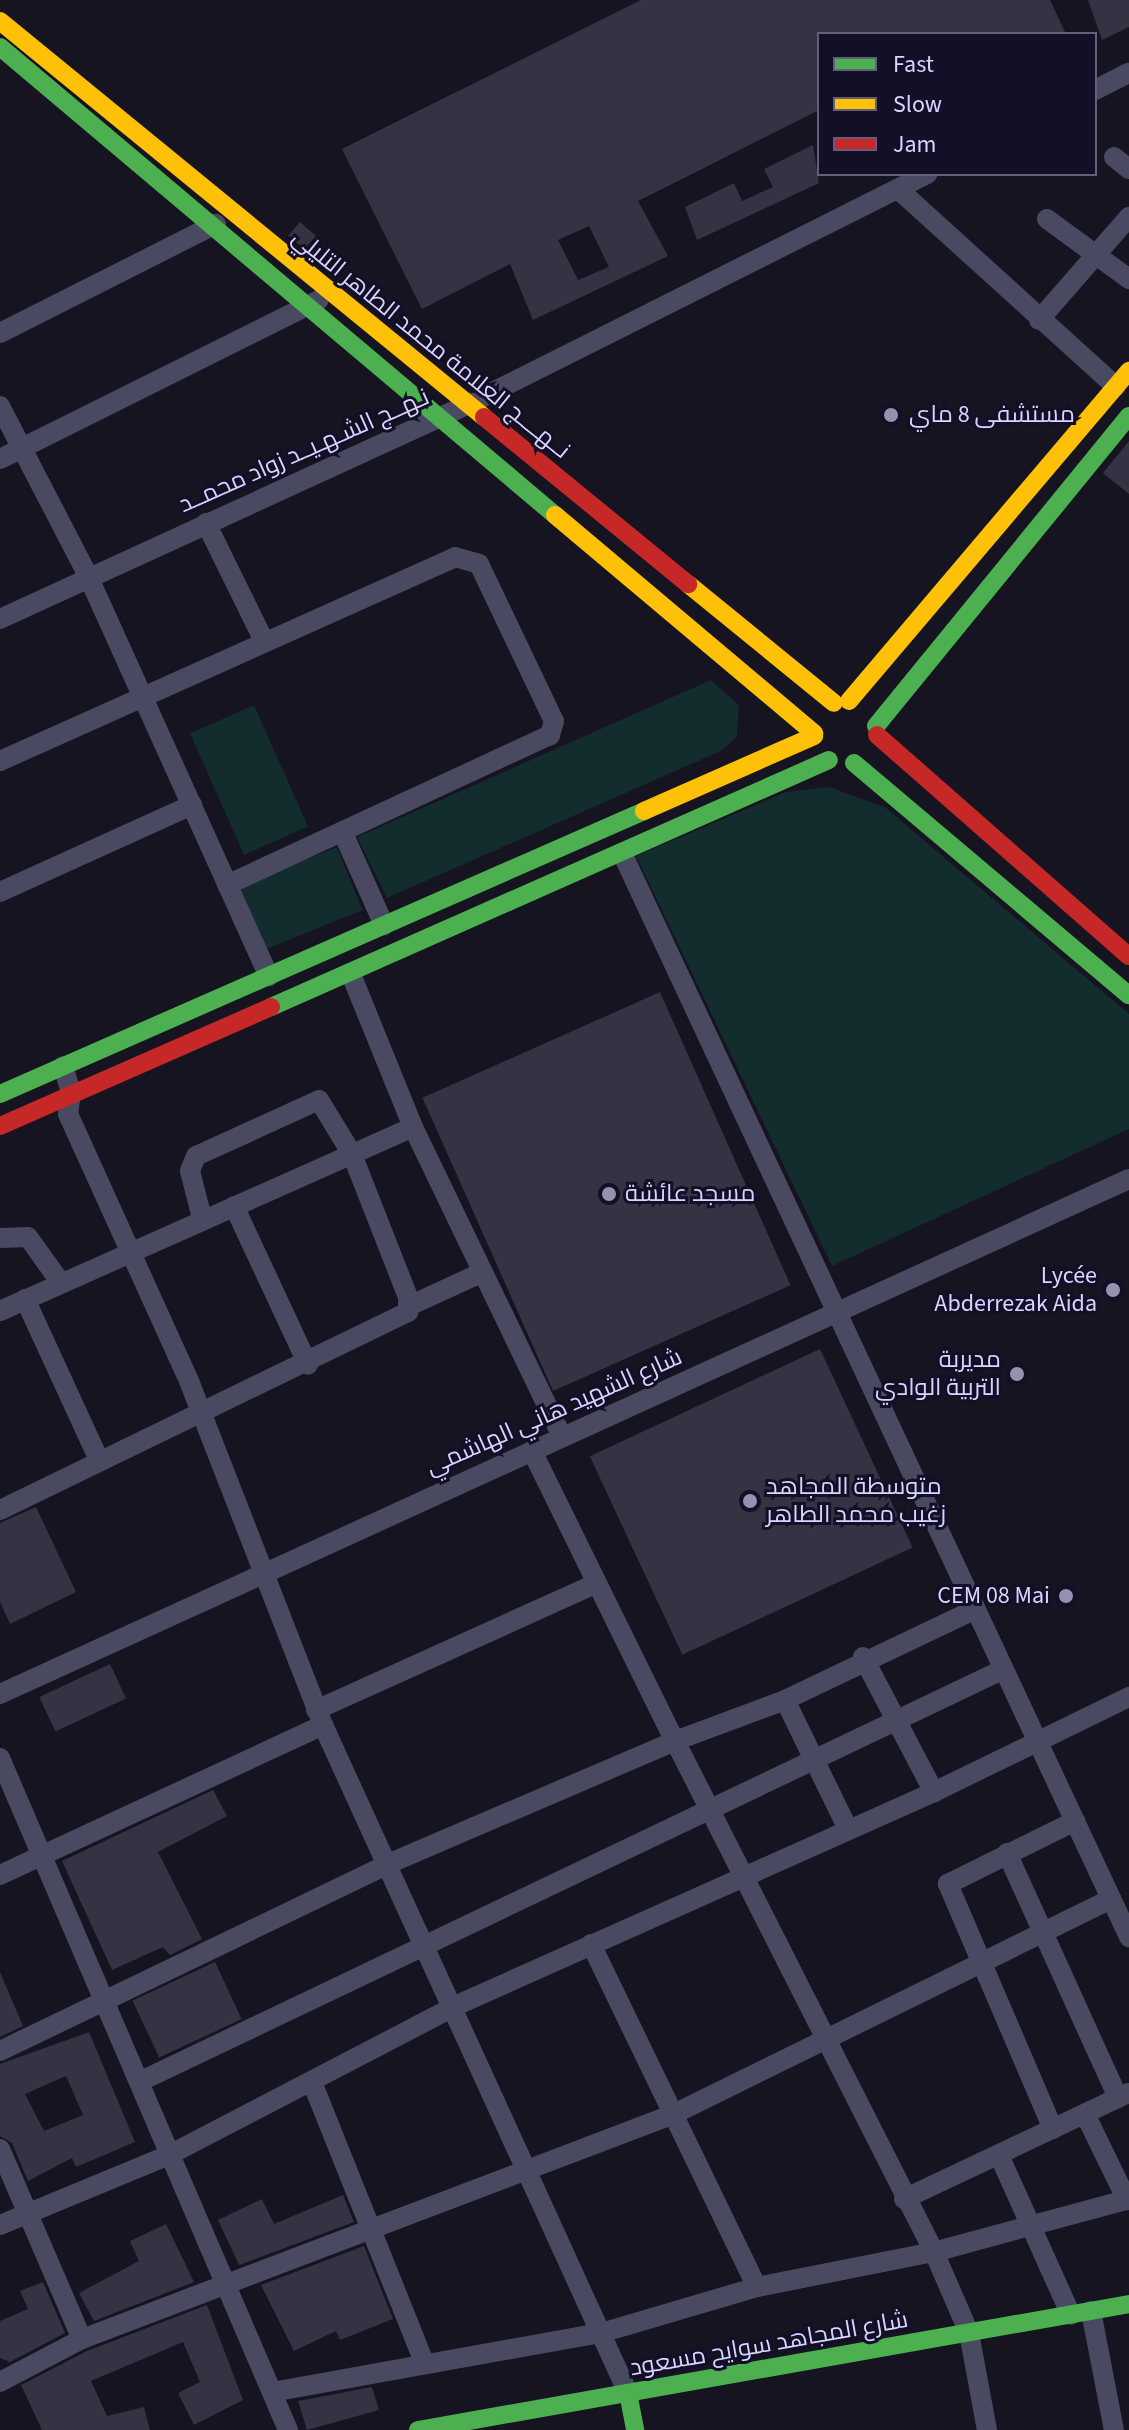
<!DOCTYPE html>
<html>
<head>
<meta charset="utf-8">
<style>
  body { margin:0 }
  #map { position:relative; width:1129px; height:2430px; overflow:hidden; background:#161421; font-family:"Source Sans 3",Cairo,sans-serif }
  div>[style] { position:absolute }
  .green>* { inset:0; background:#132c2d; transform-origin:0 0 }
  .building>* { inset:0; background:#343243; transform-origin:0 0 }
  .street>* { height:20px; margin:-10px; padding:0 10px; transform-origin:10px; border-radius:10px; background:#4a4962 }
  .fast>* { height:18px; margin:-9px; padding:0 9px; transform-origin:9px; border-radius:9px; background:#4caf50 }
  .slow>* { height:18px; margin:-9px; padding:0 9px; transform-origin:9px; border-radius:9px; background:#ffc107 }
  .jam>* { height:18px; margin:-9px; padding:0 9px; transform-origin:9px; border-radius:9px; background:#c62828 }
  .dots>* { width:22px; height:22px; translate:-50% -50%; box-sizing:border-box; border:4px solid #130f26; border-radius:50% }
  span { translate:-50% -50%; white-space:nowrap; text-align:center; line-height:1.15; -webkit-text-stroke:6px #130f26; paint-order:stroke }
  .street-label { font-size:24px; color:#d9d4ff }
  .poi-label { font-size:24px; color:#d9d4ff }
  .left { translate:0 -50%; text-align:left }
  .right { translate:-100% -50%; text-align:right }
  .legend { position:absolute; left:817px; top:32px; width:280px; height:144px; box-sizing:border-box; background:#130f26; border:2px solid #625e7d; margin:0; padding:10px 14px; list-style:none; font-size:24px; color:#d9d4ff }
  .legend li { display:flex; align-items:center; gap:16px; height:40px }
  .legend b { width:40px; border:2px solid #625e7d }
</style>
</head>
<body>
<div id="map">
  <div class="green">
    <i style="clip-path:polygon(711px 680px,739px 705px,737px 736px,723px 750px,387px 898px,357px 837px)"></i>
    <i style="left:254px;top:705px;width:133px;height:70px;rotate:66deg"></i>
    <i style="clip-path:polygon(830px 787px,886px 808px,1129px 1014px,1129px 1129px,832px 1266px,636px 856px,786px 792px)"></i>
    <i style="left:337px;top:847px;width:68px;height:105px;rotate:68deg"></i>
  </div>
  <div class="building">
    <i style="clip-path:polygon(evenodd,641px 0,1050px 0,1066px 34px,819px 34px,819px 110px,638px 201px,668px 256px,533px 320px,510px 264px,422px 309px,342px 149px,641px 0,589px 226px,609px 267px,578px 280px,558px 240px,589px 226px)"></i>
    <i style="clip-path:polygon(1088px 0,1129px 0,1129px 27px,1102px 40px)"></i>
    <i style="clip-path:polygon(813px 145px,819px 183px,697px 240px,685px 207px,734px 183px,742px 201px,773px 187px,764px 169px)"></i>
    <i style="left:300px;top:222px;width:21px;height:18px;rotate:41deg"></i>
    <i style="clip-path:polygon(1129px 441px,1129px 494px,1103px 473px)"></i>
    <i style="left:660px;top:992px;width:321px;height:260px;rotate:66deg"></i>
    <i style="left:820px;top:1349px;width:219px;height:254px;rotate:65deg"></i>
    <i style="clip-path:polygon(36px 1507px,76px 1592px,10px 1624px,0 1602px,0 1523px)"></i>
    <i style="left:110px;top:1664px;width:38px;height:78px;rotate:65deg"></i>
    <i style="clip-path:polygon(213px 1790px,227px 1816px,158px 1852px,202px 1939px,170px 1955px,163px 1947px,112px 1970px,62px 1861px)"></i>
    <i style="left:215px;top:1962px;width:63px;height:91px;rotate:65deg"></i>
    <i style="clip-path:polygon(0 1972px,23px 2026px,0 2037px)"></i>
    <i style="clip-path:polygon(evenodd,89px 2032px,135px 2142px,76px 2167px,72px 2158px,28px 2181px,12px 2143px,0 2136px,0 2064px,89px 2032px,66px 2076px,83px 2115px,44px 2131px,25px 2094px,66px 2076px)"></i>
    <i style="clip-path:polygon(343px 2195px,354px 2222px,239px 2265px,218px 2220px,262px 2199px,274px 2224px)"></i>
    <i style="clip-path:polygon(166px 2224px,194px 2282px,94px 2321px,79px 2293px,139px 2261px,130px 2241px)"></i>
    <i style="clip-path:polygon(364px 2246px,393px 2319px,340px 2340px,336px 2331px,294px 2351px,261px 2285px)"></i>
    <i style="clip-path:polygon(43px 2282px,65px 2333px,10px 2362px,0 2358px,0 2321px,28px 2309px,20px 2291px)"></i>
    <i style="clip-path:polygon(207px 2305px,243px 2400px,194px 2425px,178px 2393px,200px 2382px,183px 2342px,91px 2381px,107px 2416px,144px 2407px,150px 2430px,42px 2430px,21px 2385px,87px 2351px)"></i>
    <i style="clip-path:polygon(372px 2387px,379px 2410px,307px 2430px,298px 2401px)"></i>
  </div>
  <div class="street">
    <i style="left:1095px;top:90px;width:38px;rotate:-27deg"></i>
    <i style="left:1114px;top:157px;width:19px;rotate:39deg"></i>
    <i style="left:898px;top:189px;width:294px;rotate:42.2deg"></i>
    <i style="left:1047px;top:219px;width:102px;rotate:36.2deg"></i>
    <i style="left:1039px;top:320px;width:137px;rotate:-48.9deg"></i>
    <i style="left:0;top:333px;width:242px;rotate:-26.8deg"></i>
    <i style="left:0;top:406px;width:194px;rotate:62.6deg"></i>
    <i style="left:89px;top:578px;width:437px;rotate:65.7deg"></i>
    <i style="left:0;top:459px;width:356px;rotate:-26.5deg"></i>
    <i style="left:206px;top:523px;width:131px;rotate:63.8deg"></i>
    <i style="left:0;top:619px;width:516px;rotate:-24.63deg"></i>
    <i style="left:469px;top:404px;width:513px;rotate:-26.67deg"></i>
    <i style="left:0;top:761px;width:499px;rotate:-24.1deg"></i>
    <i style="left:455px;top:557px;width:25px;rotate:16deg"></i>
    <i style="left:479px;top:564px;width:174px;rotate:64.5deg"></i>
    <i style="left:554px;top:721px;width:15px;rotate:106deg"></i>
    <i style="left:550px;top:735px;width:356px;rotate:155.1deg"></i>
    <i style="left:343px;top:833px;width:101px;rotate:66deg"></i>
    <i style="left:622px;top:853px;width:1197px;rotate:64.93deg"></i>
    <i style="left:0;top:892px;width:211px;rotate:-24.4deg"></i>
    <i style="left:63px;top:1066px;width:28px;rotate:73deg"></i>
    <i style="left:71px;top:1093px;width:21px;rotate:98deg"></i>
    <i style="left:68px;top:1114px;width:293px;rotate:65.6deg"></i>
    <i style="left:189px;top:1381px;width:369px;rotate:68.7deg"></i>
    <i style="left:323px;top:1725px;width:734px;rotate:65.46deg"></i>
    <i style="left:413px;top:1127px;width:344px;rotate:64.3deg"></i>
    <i style="left:234px;top:1206px;width:175px;rotate:65deg"></i>
    <i style="left:0;top:1238px;width:28px;rotate:-2deg"></i>
    <i style="left:28px;top:1237px;width:57px;rotate:54.3deg"></i>
    <i style="left:25px;top:1299px;width:177px;rotate:65.3deg"></i>
    <i style="left:409px;top:1306px;width:81px;rotate:-24.7deg"></i>
    <i style="left:0;top:1311px;width:452px;rotate:-24deg"></i>
    <i style="left:413px;top:1127px;width:165px;rotate:-112.1deg"></i>
    <i style="left:532px;top:1451px;width:323px;rotate:63.8deg"></i>
    <i style="left:675px;top:1741px;width:117px;rotate:-20.4deg"></i>
    <i style="left:785px;top:1700px;width:209px;rotate:-25.5deg"></i>
    <i style="left:0;top:1510px;width:454px;rotate:-25.9deg"></i>
    <i style="left:408px;top:1312px;width:15px;rotate:-90deg"></i>
    <i style="left:408px;top:1297px;width:154px;rotate:-111.4deg"></i>
    <i style="left:352px;top:1154px;width:63px;rotate:-121.4deg"></i>
    <i style="left:319px;top:1100px;width:135px;rotate:155.5deg"></i>
    <i style="left:196px;top:1156px;width:16px;rotate:112deg"></i>
    <i style="left:190px;top:1171px;width:49px;rotate:75.7deg"></i>
    <i style="left:863px;top:1657px;width:153px;rotate:62.3deg"></i>
    <i style="left:0;top:1694px;width:1241px;rotate:-24.52deg"></i>
    <i style="left:785px;top:1700px;width:144px;rotate:64deg"></i>
    <i style="left:316px;top:1710px;width:308px;rotate:-24.3deg"></i>
    <i style="left:0;top:1758px;width:731px;rotate:66.8deg"></i>
    <i style="left:1007px;top:1853px;width:269px;rotate:65.6deg"></i>
    <i style="left:0;top:1875px;width:356px;rotate:-24.9deg"></i>
    <i style="left:591px;top:1944px;width:381px;rotate:64.2deg"></i>
    <i style="left:0;top:2051px;width:431px;rotate:-25.7deg"></i>
    <i style="left:388px;top:1864px;width:312px;rotate:-23.2deg"></i>
    <i style="left:675px;top:1741px;width:573px;rotate:63.12deg"></i>
    <i style="left:934px;top:2252px;width:88px;rotate:66.6deg"></i>
    <i style="left:969px;top:2333px;width:99px;rotate:79.5deg"></i>
    <i style="left:141px;top:2081px;width:954px;rotate:-25.52deg"></i>
    <i style="left:312px;top:2082px;width:302px;rotate:68.2deg"></i>
    <i style="left:1085px;top:2114px;width:96px;rotate:64deg"></i>
    <i style="left:1053px;top:2129px;width:267px;rotate:-113.2deg"></i>
    <i style="left:948px;top:1884px;width:142px;rotate:-26.4deg"></i>
    <i style="left:0;top:2149px;width:207px;rotate:66.7deg"></i>
    <i style="left:999px;top:2155px;width:175px;rotate:65.8deg"></i>
    <i style="left:904px;top:2199px;width:248px;rotate:-25.3deg"></i>
    <i style="left:0;top:2225px;width:185px;rotate:-22.5deg"></i>
    <i style="left:171px;top:2154px;width:320px;rotate:-27.5deg"></i>
    <i style="left:455px;top:2006px;width:525px;rotate:-24.07deg"></i>
    <i style="left:934px;top:1792px;width:217px;rotate:-26deg"></i>
    <i style="left:1091px;top:2311px;width:121px;rotate:79.1deg"></i>
    <i style="left:0;top:2382px;width:93px;rotate:-27.7deg"></i>
    <i style="left:82px;top:2339px;width:633px;rotate:-20.81deg"></i>
    <i style="left:674px;top:2114px;width:487px;rotate:-26.2deg"></i>
    <i style="left:272px;top:2392px;width:334px;rotate:-10.2deg"></i>
    <i style="left:601px;top:2333px;width:163px;rotate:-16.4deg"></i>
    <i style="left:757px;top:2287px;width:180px;rotate:-11.2deg"></i>
    <i style="left:934px;top:2252px;width:202px;rotate:-15.2deg"></i>
  </div>
  <div class="fast">
    <i style="left:0;top:47px;width:726px;rotate:40.14deg"></i>
    <i style="left:876px;top:726px;width:400px;rotate:-50.8deg"></i>
    <i style="left:854px;top:763px;width:360px;rotate:40.2deg"></i>
    <i style="left:271px;top:1007px;width:610px;rotate:-23.88deg"></i>
    <i style="left:0;top:1094px;width:703px;rotate:-23.72deg"></i>
    <i style="left:628px;top:2393px;width:38px;rotate:79deg"></i>
    <i style="left:418px;top:2430px;width:722px;rotate:-10.05deg"></i>
  </div>
  <div class="slow">
    <i style="left:0;top:21px;width:625px;rotate:39.29deg"></i>
    <i style="left:555px;top:515px;width:339px;rotate:40.1deg"></i>
    <i style="left:688px;top:584px;width:188px;rotate:39.2deg"></i>
    <i style="left:849px;top:701px;width:433px;rotate:-49.7deg"></i>
    <i style="left:644px;top:811px;width:186px;rotate:-23.8deg"></i>
  </div>
  <div class="jam">
    <i style="left:484px;top:417px;width:264px;rotate:39.3deg"></i>
    <i style="left:877px;top:735px;width:335px;rotate:41.3deg"></i>
    <i style="left:0;top:1126px;width:296px;rotate:-23.7deg"></i>
  </div>
  <div class="dots">
    <i style="left:891px;top:415px;background:#9591b1"></i>
    <i style="left:609px;top:1194px;background:#9591b1"></i>
    <i style="left:1113px;top:1290px;background:#9591b1"></i>
    <i style="left:1017px;top:1374px;background:#9591b1"></i>
    <i style="left:750px;top:1501px;background:#9591b1"></i>
    <i style="left:1066px;top:1596px;background:#9591b1"></i>
  </div>
  <div class="street-label">
    <span style="left:431px;top:344px;rotate:39deg">نــهــــج العلامة محمد الطاهر التليلي</span>
    <span style="left:304px;top:451px;rotate:-24deg">نـهــج الشـهـيــد زواد محمــد</span>
    <span style="left:554px;top:1412px;rotate:-24deg">شارع الشهيد هاني الهاشمي</span>
    <span style="left:769px;top:2344px;rotate:-10deg">شارع المجاهد سوايح مسعود</span>
  </div>
  <div class="poi-label">
    <span class="left" style="left:909px;top:415px">مستشفى 8 ماي</span>
    <span class="left" style="left:625px;top:1194px">مسجد عائشة</span>
    <span class="right" style="left:1097px;top:1290px">Lycée<br>Abderrezak Aida</span>
    <span class="right" style="left:1001px;top:1374px">مديربة<br>التربية الوادي</span>
    <span class="left" style="left:766px;top:1501px">متوسطة المجاهد<br>زغيب محمد الطاهر</span>
    <span class="right" style="left:1050px;top:1596px">CEM 08 Mai</span>
  </div>
  <ul class="legend">
  <li><b style="height:10px;background:#4caf50"></b>Fast</li>
  <li><b style="height:10px;background:#ffc107"></b>Slow</li>
  <li><b style="height:10px;background:#c62828"></b>Jam</li>
  </ul>
</div>
</body>
</html>
